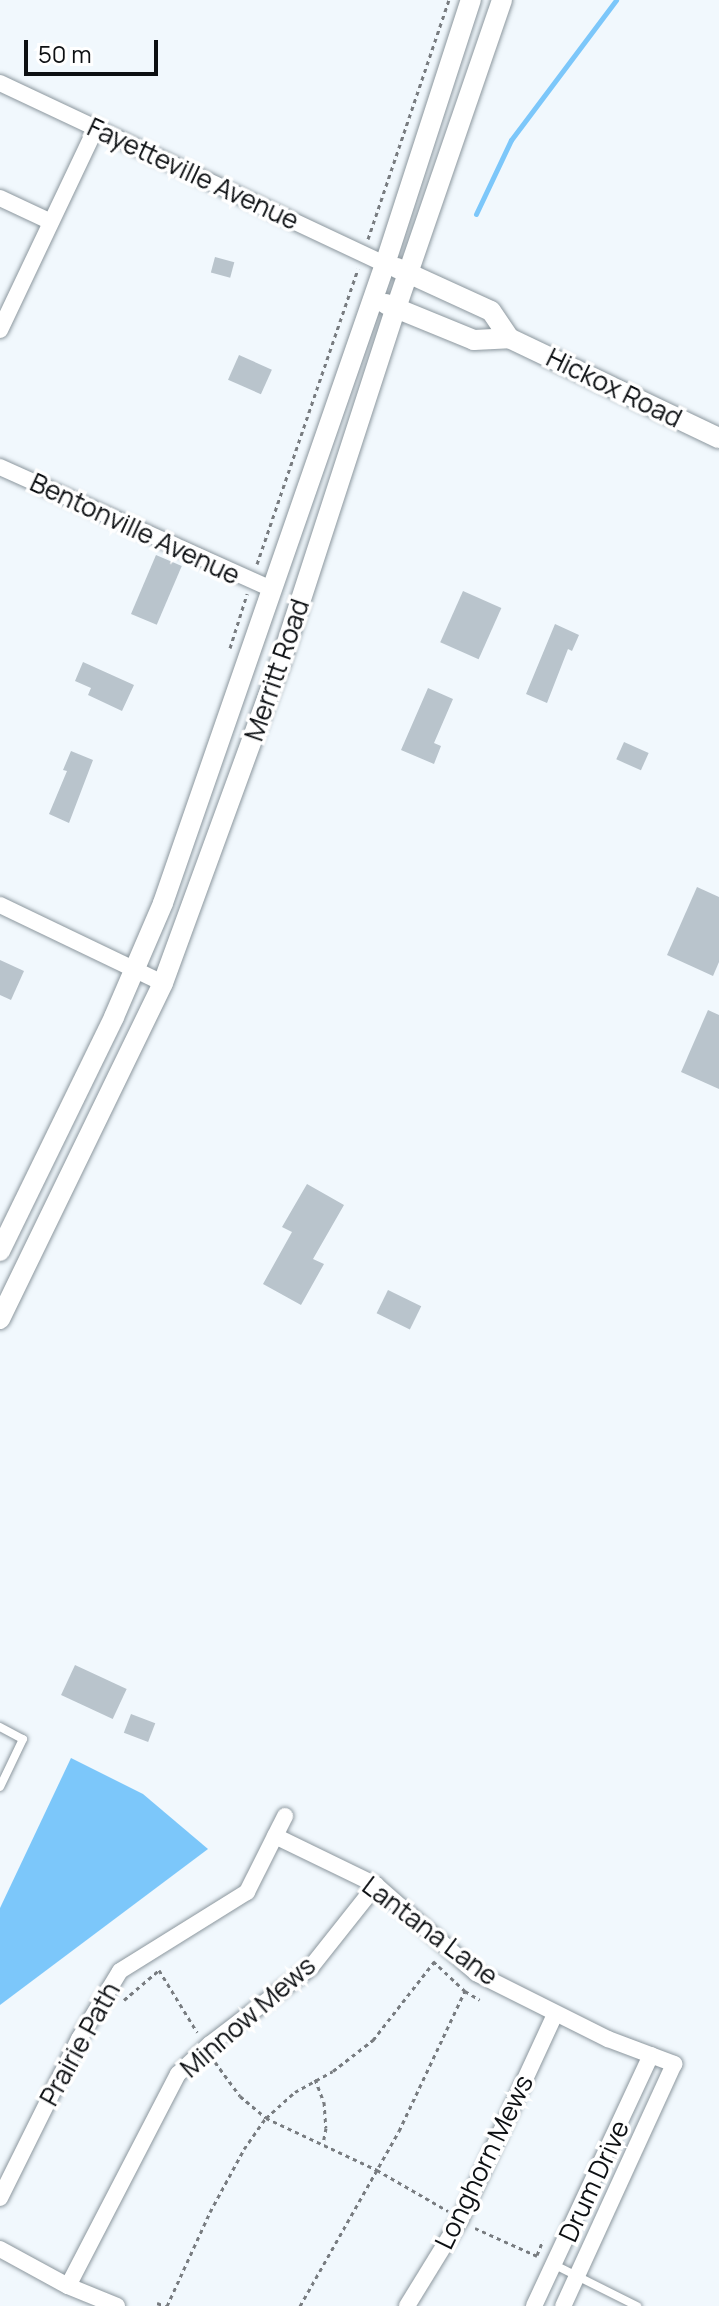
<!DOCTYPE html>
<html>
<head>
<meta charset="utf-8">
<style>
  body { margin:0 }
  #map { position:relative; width:719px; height:2306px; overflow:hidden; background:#f1f8fd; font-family:Manrope,sans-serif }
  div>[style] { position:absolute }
  .water>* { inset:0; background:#7cc7fa }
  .stream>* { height:5px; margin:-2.5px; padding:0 2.5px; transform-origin:2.5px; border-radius:2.5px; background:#7cc7fa }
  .building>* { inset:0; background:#b9c4cc; transform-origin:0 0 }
  .path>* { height:3px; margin-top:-1.5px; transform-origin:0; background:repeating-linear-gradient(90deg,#787c80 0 4px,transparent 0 8px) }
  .roads { filter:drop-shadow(0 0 2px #8c979e) drop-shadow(0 0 2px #8c979e) }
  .service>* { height:8px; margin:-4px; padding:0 4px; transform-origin:4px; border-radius:4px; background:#fff }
  .minor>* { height:16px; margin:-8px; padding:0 8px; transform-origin:8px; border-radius:8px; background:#fff }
  .tertiary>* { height:20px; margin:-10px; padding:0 10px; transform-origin:10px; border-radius:10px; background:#fff }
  span { translate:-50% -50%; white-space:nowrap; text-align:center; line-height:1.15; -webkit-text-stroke:7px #fff; paint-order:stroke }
  .street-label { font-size:26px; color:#0d1013 }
  .scale { position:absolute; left:24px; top:40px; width:134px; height:36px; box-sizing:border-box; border:4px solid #0d1013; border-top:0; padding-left:10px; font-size:24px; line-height:28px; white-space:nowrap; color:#0d1013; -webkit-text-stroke:6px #fff; paint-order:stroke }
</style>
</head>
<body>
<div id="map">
  <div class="water">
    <i style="clip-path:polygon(71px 1758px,143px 1794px,208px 1849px,0 2005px,0 1908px)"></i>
  </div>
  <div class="stream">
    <i style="left:476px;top:214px;width:82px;rotate:-64.7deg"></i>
    <i style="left:511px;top:140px;width:175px;rotate:-53.1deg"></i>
  </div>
  <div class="building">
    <i style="left:215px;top:257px;width:20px;height:16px;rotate:15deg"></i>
    <i style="left:239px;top:355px;width:36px;height:27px;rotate:24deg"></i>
    <i style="left:156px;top:555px;width:28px;height:64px;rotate:23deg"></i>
    <i style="left:463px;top:591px;width:42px;height:56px;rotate:24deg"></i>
    <i style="clip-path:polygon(555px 624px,579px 635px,572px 651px,568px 649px,547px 703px,526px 694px)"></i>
    <i style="clip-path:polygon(83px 662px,134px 685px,122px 711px,88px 695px,91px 688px,75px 681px)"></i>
    <i style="clip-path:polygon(428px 688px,453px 699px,434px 743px,441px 746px,434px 764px,401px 750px)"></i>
    <i style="left:624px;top:742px;width:27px;height:19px;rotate:24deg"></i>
    <i style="clip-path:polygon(71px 751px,93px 760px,69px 823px,49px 814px,67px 771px,63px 770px)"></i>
    <i style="clip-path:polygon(697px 887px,719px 897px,719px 962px,713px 976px,667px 955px)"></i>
    <i style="clip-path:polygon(0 960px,24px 971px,11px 1000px,0 995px)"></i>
    <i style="clip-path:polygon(708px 1010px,719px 1015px,719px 1089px,681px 1072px)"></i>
    <i style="clip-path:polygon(307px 1184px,344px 1205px,313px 1259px,324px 1264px,301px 1305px,263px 1284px,292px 1232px,282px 1227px)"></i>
    <i style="left:388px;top:1290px;width:37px;height:26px;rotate:26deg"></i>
    <i style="left:75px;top:1665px;width:57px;height:33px;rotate:25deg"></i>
    <i style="left:131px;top:1714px;width:26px;height:20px;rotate:21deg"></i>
  </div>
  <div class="path">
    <i style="left:368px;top:239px;width:252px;rotate:-71.3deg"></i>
    <i style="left:257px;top:564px;width:312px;rotate:-71.1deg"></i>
    <i style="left:230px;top:648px;width:57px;rotate:-72.5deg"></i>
    <i style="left:433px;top:1961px;width:44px;rotate:43.2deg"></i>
    <i style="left:465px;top:1991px;width:17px;rotate:31deg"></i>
    <i style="left:124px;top:2000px;width:46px;rotate:-40.6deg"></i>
    <i style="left:159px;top:1970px;width:73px;rotate:58.5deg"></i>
    <i style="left:215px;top:2062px;width:42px;rotate:53.7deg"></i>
    <i style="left:240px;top:2096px;width:34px;rotate:40deg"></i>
    <i style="left:266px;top:2118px;width:123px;rotate:25.1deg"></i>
    <i style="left:377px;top:2170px;width:82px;rotate:30deg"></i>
    <i style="left:315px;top:2079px;width:25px;rotate:69deg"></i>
    <i style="left:324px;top:2102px;width:26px;rotate:86deg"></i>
    <i style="left:326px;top:2128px;width:15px;rotate:101deg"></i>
    <i style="left:475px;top:2228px;width:68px;rotate:24.3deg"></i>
    <i style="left:537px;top:2255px;width:16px;rotate:-68deg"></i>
    <i style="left:157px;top:2303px;width:9px;rotate:21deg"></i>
    <i style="left:167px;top:2306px;width:103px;rotate:-65.4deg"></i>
    <i style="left:210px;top:2212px;width:72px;rotate:-61.6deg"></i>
    <i style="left:244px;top:2149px;width:38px;rotate:-55deg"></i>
    <i style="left:266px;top:2118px;width:39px;rotate:-42deg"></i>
    <i style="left:295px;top:2092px;width:43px;rotate:-28.9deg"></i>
    <i style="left:333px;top:2071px;width:51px;rotate:-37.8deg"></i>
    <i style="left:373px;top:2040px;width:99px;rotate:-52deg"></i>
    <i style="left:300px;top:2306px;width:201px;rotate:-60.5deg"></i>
    <i style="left:399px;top:2131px;width:155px;rotate:-64.8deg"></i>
  </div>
  <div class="roads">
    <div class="service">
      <i style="left:0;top:1727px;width:26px;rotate:28deg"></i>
      <i style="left:23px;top:1739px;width:53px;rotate:115.6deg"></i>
      <i style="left:555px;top:2265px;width:92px;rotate:26.6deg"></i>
    </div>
    <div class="minor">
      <i style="left:0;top:83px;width:425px;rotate:25.2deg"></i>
      <i style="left:0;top:198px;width:56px;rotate:25.2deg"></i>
      <i style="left:0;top:330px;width:224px;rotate:-64.6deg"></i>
      <i style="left:0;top:467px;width:297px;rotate:24.2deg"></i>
      <i style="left:0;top:905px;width:181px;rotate:25.6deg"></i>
      <i style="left:275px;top:1836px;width:112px;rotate:25.9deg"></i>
      <i style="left:376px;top:1885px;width:133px;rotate:41.3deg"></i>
      <i style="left:476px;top:1973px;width:148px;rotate:26.6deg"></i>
      <i style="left:608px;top:2039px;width:71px;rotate:20.7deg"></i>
      <i style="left:674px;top:2064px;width:266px;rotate:114.6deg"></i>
      <i style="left:0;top:2198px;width:178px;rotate:-63.6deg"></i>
      <i style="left:79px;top:2039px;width:79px;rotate:-58.9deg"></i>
      <i style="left:120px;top:1971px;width:150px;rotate:-31.9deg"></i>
      <i style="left:247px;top:1892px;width:85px;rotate:-63.4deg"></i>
      <i style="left:0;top:2249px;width:77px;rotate:28.6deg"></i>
      <i style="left:68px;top:2286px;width:53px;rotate:22.2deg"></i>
      <i style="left:68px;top:2286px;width:239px;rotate:-62.6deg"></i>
      <i style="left:178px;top:2074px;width:44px;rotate:-43.2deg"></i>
      <i style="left:210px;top:2044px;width:127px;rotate:-37.3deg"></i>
      <i style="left:311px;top:1967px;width:105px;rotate:-51.6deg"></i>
      <i style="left:407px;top:2306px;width:101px;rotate:-58.4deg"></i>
      <i style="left:460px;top:2220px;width:227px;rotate:-65.2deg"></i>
      <i style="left:534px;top:2306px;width:277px;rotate:-65deg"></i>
    </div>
    <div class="tertiary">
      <i style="left:397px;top:268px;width:103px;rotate:24.6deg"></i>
      <i style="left:491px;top:311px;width:32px;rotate:56deg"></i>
      <i style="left:386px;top:304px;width:95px;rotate:22.2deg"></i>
      <i style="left:474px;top:340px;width:35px;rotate:-3deg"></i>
      <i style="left:509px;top:338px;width:233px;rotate:25.5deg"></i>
      <i style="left:0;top:1251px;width:260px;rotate:-64deg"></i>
      <i style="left:114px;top:1017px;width:124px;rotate:-66.7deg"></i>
      <i style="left:163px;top:903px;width:676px;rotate:-70.84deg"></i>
      <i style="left:385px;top:264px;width:278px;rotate:-72deg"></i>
      <i style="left:0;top:1319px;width:373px;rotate:-64.1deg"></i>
      <i style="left:163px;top:983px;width:340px;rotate:-69.9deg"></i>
      <i style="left:280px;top:664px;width:374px;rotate:-72deg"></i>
      <i style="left:396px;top:308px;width:326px;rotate:-71deg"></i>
    </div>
  </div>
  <div class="street-label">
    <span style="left:193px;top:174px;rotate:25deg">Fayetteville Avenue</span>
    <span style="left:614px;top:388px;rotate:26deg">Hickox Road</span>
    <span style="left:135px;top:529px;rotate:25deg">Bentonville Avenue</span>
    <span style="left:277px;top:670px;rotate:-71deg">Merritt Road</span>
    <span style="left:430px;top:1931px;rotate:37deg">Lantana Lane</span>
    <span style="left:248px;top:2017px;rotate:-41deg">Minnow Mews</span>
    <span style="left:80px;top:2044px;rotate:-61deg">Prairie Path</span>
    <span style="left:484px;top:2162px;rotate:-64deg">Longhorn Mews</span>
    <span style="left:594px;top:2181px;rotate:-65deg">Drum Drive</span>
  </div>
  <div class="scale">50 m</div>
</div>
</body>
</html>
